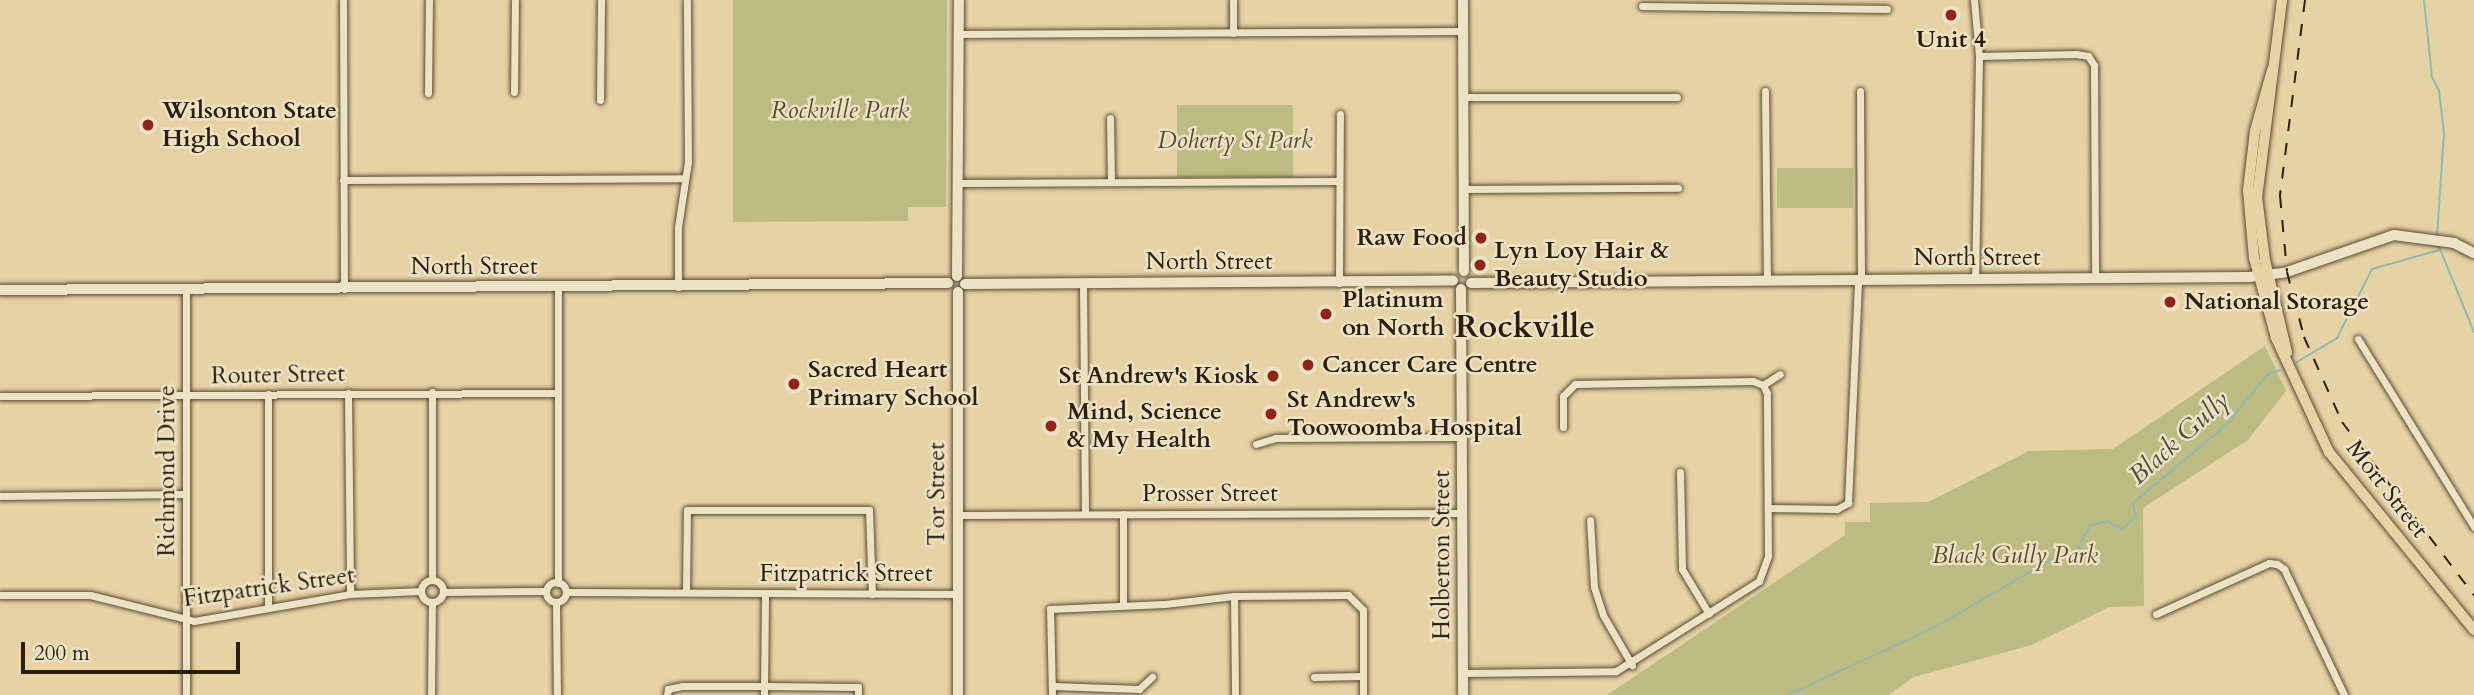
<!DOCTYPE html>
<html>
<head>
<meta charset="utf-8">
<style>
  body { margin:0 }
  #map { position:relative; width:2474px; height:695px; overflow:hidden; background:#e5d3a6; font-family:Cardo,serif }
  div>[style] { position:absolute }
  .green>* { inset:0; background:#bbbb83; transform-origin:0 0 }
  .stream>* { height:2px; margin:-1px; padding:0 1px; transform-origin:1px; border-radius:1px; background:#96b8a8 }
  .roads { filter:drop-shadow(0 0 2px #5a4b32) drop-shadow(0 0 2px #5a4b32) }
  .street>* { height:7px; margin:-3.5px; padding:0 3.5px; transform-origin:3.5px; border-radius:3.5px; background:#eee2c5 }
  .street>.ring { margin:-3.5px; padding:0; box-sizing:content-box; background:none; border:7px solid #eee2c5; border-radius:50% }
  .secondary>* { height:10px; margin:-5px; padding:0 5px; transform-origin:5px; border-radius:5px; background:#eee2c5 }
  .primary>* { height:10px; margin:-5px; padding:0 5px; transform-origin:5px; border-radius:5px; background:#e5d3a6 }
  .rail>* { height:2px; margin-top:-1px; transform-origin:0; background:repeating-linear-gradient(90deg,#2b1e0c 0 12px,transparent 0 24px) }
  .dots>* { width:19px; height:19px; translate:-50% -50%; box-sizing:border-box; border:4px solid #eee2c5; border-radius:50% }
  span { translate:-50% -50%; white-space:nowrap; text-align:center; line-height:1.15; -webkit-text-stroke:5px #eee2c5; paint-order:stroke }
  .poi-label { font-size:24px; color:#2b1e0c; font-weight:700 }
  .left { translate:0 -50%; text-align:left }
  .right { translate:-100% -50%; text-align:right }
  .park-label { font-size:24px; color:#564d30; font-style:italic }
  .street-label { font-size:24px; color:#2b1e0c }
  .water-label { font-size:26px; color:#4b4c3b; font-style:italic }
  .district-label { font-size:32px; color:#2b1e0c; font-weight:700 }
  .scale { position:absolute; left:21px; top:642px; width:219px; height:32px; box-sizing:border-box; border:4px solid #2b1e0c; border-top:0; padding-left:9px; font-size:21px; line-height:24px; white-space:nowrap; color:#2b1e0c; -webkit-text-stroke:5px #eee2c5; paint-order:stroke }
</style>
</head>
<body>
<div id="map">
  <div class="green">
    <i style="clip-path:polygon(733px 0,947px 0,946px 207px,908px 207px,908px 221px,733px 222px)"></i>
    <i style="left:1293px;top:105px;width:72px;height:116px;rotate:90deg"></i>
    <i style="left:1853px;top:168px;width:40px;height:76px;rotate:90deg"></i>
    <i style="clip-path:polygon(2265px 346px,2286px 391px,2248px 440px,2143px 508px,2144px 606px,2109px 607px,2032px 645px,1914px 677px,1888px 695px,1607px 695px,1845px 535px,1845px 522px,1870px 522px,1870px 503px,1928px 502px,2029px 451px,2113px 449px)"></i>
  </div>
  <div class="stream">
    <i style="left:2424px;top:0;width:77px;rotate:84.1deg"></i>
    <i style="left:2432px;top:77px;width:16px;rotate:63deg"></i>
    <i style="left:2439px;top:91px;width:42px;rotate:83.2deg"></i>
    <i style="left:2444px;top:133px;width:102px;rotate:93.9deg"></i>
    <i style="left:2438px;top:244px;width:95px;rotate:67.8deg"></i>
    <i style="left:2297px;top:362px;width:47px;rotate:-31deg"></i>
    <i style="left:2337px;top:338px;width:77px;rotate:-63.1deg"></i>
    <i style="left:2372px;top:269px;width:70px;rotate:-15.8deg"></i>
    <i style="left:1788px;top:695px;width:164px;rotate:-24.8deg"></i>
    <i style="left:1937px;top:626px;width:141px;rotate:-30.2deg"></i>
    <i style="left:2059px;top:555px;width:16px;rotate:-4deg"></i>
    <i style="left:2075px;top:554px;width:32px;rotate:-62deg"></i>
    <i style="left:2090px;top:526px;width:18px;rotate:-16deg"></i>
    <i style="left:2107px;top:521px;width:17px;rotate:28deg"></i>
    <i style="left:2122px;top:529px;width:18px;rotate:-41deg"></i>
    <i style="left:2136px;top:517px;width:14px;rotate:-102deg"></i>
    <i style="left:2133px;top:503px;width:123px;rotate:-40deg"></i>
    <i style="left:2227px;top:424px;width:63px;rotate:-50.8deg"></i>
    <i style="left:2267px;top:375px;width:14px;rotate:-21deg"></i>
  </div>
  <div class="roads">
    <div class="street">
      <i style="left:343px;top:0;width:289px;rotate:89.8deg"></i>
      <i style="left:1233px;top:0;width:33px;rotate:90deg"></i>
      <i style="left:1974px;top:0;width:56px;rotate:84.9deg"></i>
      <i style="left:1979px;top:56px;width:223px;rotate:91deg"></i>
      <i style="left:1642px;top:6px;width:245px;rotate:0.7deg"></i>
      <i style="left:958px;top:34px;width:504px;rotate:-0.34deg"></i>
      <i style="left:1979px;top:56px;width:97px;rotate:-1.2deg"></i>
      <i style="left:2076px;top:54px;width:12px;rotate:9deg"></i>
      <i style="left:2088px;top:56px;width:11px;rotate:56deg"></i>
      <i style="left:2094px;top:65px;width:214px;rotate:89.7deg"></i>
      <i style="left:1765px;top:91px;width:189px;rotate:89.4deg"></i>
      <i style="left:1860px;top:91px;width:189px;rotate:89.7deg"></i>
      <i style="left:514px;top:92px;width:92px;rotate:-89.4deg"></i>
      <i style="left:428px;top:93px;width:93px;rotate:-89.4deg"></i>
      <i style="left:1462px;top:97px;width:215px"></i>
      <i style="left:600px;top:100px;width:100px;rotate:-89.4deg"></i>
      <i style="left:1110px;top:118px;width:63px;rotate:89.1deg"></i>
      <i style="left:343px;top:180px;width:341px;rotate:-0.3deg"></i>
      <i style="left:958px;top:183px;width:381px;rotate:-0.3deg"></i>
      <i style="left:1463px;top:189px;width:215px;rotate:-0.3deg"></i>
      <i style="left:1083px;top:283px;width:230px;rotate:89.5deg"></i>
      <i style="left:1339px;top:283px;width:169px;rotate:-89.7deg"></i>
      <i style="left:558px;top:287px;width:296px;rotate:90deg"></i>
      <i style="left:678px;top:287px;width:60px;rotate:-90deg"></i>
      <i style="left:678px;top:227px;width:66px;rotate:-81.3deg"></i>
      <i style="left:688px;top:162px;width:162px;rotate:-90.4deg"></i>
      <i style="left:2358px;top:339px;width:221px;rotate:58.3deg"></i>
      <i style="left:1763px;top:385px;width:20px;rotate:-33deg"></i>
      <i style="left:348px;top:393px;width:201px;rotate:89.4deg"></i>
      <i style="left:268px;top:394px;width:212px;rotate:90deg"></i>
      <i style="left:0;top:396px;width:557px;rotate:-0.31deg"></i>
      <i style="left:1563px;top:427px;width:31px;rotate:-90deg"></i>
      <i style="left:1563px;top:396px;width:17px;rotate:-45deg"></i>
      <i style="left:1575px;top:384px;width:178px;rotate:-1deg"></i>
      <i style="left:1753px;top:381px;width:11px;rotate:22deg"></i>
      <i style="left:1256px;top:444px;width:21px;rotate:-17deg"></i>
      <i style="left:1276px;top:438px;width:187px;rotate:-0.3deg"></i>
      <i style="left:1680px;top:472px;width:97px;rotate:88.8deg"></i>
      <i style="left:1682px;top:569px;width:52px;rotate:59deg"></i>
      <i style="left:0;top:496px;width:186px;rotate:-0.6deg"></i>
      <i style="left:1768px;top:508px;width:69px;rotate:0.8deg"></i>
      <i style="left:1837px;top:509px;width:13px;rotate:-29deg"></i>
      <i style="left:1848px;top:503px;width:223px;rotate:-87.4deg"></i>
      <i style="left:1123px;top:514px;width:91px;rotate:90deg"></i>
      <i style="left:958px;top:515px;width:505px;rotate:-0.23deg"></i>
      <i style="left:1590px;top:520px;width:67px;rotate:86.6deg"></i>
      <i style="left:1594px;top:587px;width:29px;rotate:72deg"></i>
      <i style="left:1603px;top:615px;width:58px;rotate:59.9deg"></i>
      <i class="ring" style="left:421px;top:580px;width:15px;height:15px"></i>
      <i style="left:432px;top:580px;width:188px;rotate:-90deg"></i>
      <i class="ring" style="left:546px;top:582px;width:13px;height:13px"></i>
      <i style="left:686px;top:591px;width:81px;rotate:-89.3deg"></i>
      <i style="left:687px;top:510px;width:182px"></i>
      <i style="left:869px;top:510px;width:84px;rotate:88deg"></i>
      <i style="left:443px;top:592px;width:103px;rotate:-0.6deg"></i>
      <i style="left:566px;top:592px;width:392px;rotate:0.3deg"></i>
      <i style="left:0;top:595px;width:90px"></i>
      <i style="left:90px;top:595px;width:107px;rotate:14deg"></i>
      <i style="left:194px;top:621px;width:158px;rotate:-9.8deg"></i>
      <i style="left:350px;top:594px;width:71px;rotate:-2.4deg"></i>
      <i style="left:1234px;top:596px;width:99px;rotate:89.4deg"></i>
      <i style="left:556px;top:602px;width:93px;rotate:89.4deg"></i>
      <i style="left:2156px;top:614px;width:124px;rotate:-24.3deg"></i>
      <i style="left:2269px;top:563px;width:8px;rotate:7deg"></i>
      <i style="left:2277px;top:564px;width:9px;rotate:36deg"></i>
      <i style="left:2284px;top:569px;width:140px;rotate:64.5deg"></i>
      <i style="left:1463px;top:673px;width:153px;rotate:-0.7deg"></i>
      <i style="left:1616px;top:671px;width:169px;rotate:-32.2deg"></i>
      <i style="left:1759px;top:581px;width:27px;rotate:-70deg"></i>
      <i style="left:1768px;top:556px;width:163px;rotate:-90.4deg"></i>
      <i style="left:1767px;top:393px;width:9px;rotate:-117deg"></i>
      <i style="left:1314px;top:677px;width:48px;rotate:-1.2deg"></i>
      <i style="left:1052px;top:686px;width:87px;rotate:2deg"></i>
      <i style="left:1139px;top:689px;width:18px;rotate:-43deg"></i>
      <i style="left:186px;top:695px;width:406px;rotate:-90deg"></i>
      <i style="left:431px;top:695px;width:92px;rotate:-89.4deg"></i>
      <i style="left:667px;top:695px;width:6px;rotate:-81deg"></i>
      <i style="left:668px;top:689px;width:14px;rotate:-12deg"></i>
      <i style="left:682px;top:686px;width:82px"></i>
      <i style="left:764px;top:686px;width:94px;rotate:0.6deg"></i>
      <i style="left:858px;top:687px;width:8px;rotate:90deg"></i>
      <i style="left:764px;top:695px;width:101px;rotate:-89.4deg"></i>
      <i style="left:1052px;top:695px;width:86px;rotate:-91.3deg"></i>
      <i style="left:1050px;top:609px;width:115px;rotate:-2.5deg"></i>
      <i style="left:1165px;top:604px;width:69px;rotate:-6.6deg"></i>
      <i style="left:1234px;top:596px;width:114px;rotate:-0.5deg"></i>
      <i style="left:1348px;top:595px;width:21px;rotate:45deg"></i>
      <i style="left:1363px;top:610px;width:85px;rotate:90deg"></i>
    </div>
    <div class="secondary">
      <i style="left:1463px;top:0;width:271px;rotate:89.8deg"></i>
      <i style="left:957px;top:276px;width:276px;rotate:-89.6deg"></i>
      <i style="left:1471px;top:283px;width:778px;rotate:-0.44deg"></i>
      <i style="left:2249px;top:277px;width:38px;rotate:-7deg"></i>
      <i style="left:2287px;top:272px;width:113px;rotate:-19.1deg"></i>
      <i style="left:2394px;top:235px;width:61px;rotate:7.6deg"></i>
      <i style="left:2454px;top:243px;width:22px;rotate:27deg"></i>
      <i style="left:965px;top:284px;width:488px;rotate:-0.4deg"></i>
      <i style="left:1461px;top:289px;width:406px;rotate:89.7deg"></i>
      <i style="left:0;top:290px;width:948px;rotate:-0.42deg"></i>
      <i style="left:958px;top:695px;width:403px;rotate:-90deg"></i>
    </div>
    <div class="primary">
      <i style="left:2282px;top:0;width:199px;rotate:97.2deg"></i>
      <i style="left:2257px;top:197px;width:64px;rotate:82.8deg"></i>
      <i style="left:2265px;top:260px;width:95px;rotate:76.6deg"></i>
      <i style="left:2272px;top:70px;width:63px;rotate:105.6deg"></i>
      <i style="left:2255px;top:131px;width:59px;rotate:96.8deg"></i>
      <i style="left:2248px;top:190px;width:68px;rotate:85deg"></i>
      <i style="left:2254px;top:258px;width:83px;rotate:74.6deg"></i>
      <i style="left:2276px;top:338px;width:126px;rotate:65.1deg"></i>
      <i style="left:2329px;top:452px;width:230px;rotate:50.8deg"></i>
    </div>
  </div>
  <div class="rail">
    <i style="left:2305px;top:0;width:198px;rotate:97.3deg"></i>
    <i style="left:2280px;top:196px;width:76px;rotate:84.7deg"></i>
    <i style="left:2287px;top:272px;width:67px;rotate:75.3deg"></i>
    <i style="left:2304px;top:337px;width:93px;rotate:65.9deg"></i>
    <i style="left:2342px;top:422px;width:218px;rotate:52.7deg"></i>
  </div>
  <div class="dots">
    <i style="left:1951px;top:15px;background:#8f2418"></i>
    <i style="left:148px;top:125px;background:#8f2418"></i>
    <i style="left:1481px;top:238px;background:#8f2418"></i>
    <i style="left:1480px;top:265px;background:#8f2418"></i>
    <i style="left:2170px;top:302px;background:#8f2418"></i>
    <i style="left:1326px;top:314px;background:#8f2418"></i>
    <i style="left:1308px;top:365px;background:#8f2418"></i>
    <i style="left:1273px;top:376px;background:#8f2418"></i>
    <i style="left:794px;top:384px;background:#8f2418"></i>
    <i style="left:1271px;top:414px;background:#8f2418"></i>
    <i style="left:1051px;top:426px;background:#8f2418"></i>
  </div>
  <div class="poi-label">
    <span style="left:1951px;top:40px">Unit 4</span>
    <span class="left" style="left:162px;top:125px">Wilsonton State<br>High School</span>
    <span class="right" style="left:1467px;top:238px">Raw Food</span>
    <span class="left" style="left:1494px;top:265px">Lyn Loy Hair &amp;<br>Beauty Studio</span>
    <span class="left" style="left:1342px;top:314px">Platinum<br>on North</span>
    <span class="left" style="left:2184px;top:302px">National Storage</span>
    <span class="left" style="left:1322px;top:365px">Cancer Care Centre</span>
    <span class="left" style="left:808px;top:384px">Sacred Heart<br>Primary School</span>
    <span class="right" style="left:1259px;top:376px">St Andrew's Kiosk</span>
    <span class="left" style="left:1287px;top:414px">St Andrew's<br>Toowoomba Hospital</span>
    <span class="left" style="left:1067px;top:426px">Mind, Science<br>&amp; My Health</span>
  </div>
  <div class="park-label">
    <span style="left:840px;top:111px">Rockville Park</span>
    <span style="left:1235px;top:141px">Doherty St Park</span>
    <span style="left:2015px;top:556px">Black Gully Park</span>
  </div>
  <div class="street-label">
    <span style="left:1977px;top:258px">North Street</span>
    <span style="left:1209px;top:262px">North Street</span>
    <span style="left:474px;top:267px">North Street</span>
    <span style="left:278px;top:375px;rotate:-1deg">Router Street</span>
    <span style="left:167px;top:471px;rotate:-90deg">Richmond Drive</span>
    <span style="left:2387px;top:489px;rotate:52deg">Mort Street</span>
    <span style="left:937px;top:494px;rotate:-90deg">Tor Street</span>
    <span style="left:1210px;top:494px">Prosser Street</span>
    <span style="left:1442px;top:555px;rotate:-90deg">Holberton Street</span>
    <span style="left:846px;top:574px">Fitzpatrick Street</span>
    <span style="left:269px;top:587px;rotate:-8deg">Fitzpatrick Street</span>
  </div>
  <div class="water-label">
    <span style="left:2179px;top:438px;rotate:-42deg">Black Gully</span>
  </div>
  <div class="district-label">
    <span style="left:1525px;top:327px">Rockville</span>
  </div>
  <div class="scale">200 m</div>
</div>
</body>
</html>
